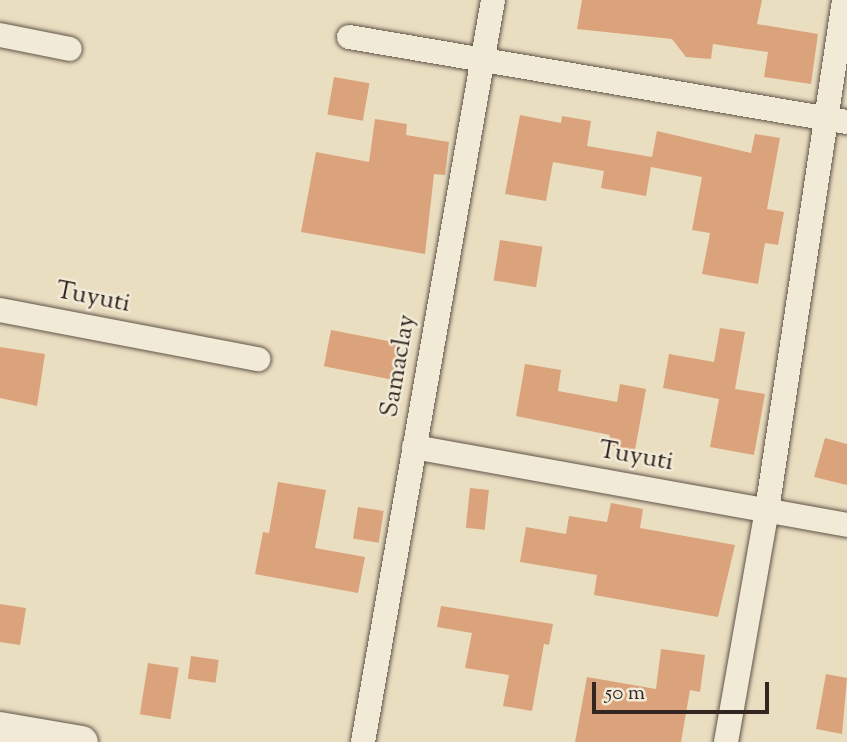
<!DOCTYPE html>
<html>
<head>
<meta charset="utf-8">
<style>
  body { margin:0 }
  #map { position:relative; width:847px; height:742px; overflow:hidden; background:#eadec1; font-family:"Sorts Mill Goudy",serif }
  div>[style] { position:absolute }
  .building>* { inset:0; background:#dba37b; transform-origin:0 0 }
  .roads { filter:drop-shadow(0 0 2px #615449) drop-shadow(0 0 2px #615449) }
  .minor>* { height:24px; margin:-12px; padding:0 12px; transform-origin:12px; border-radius:12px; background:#f1ead7 }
  .tertiary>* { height:32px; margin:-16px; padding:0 16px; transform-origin:16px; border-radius:16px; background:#f1ead7 }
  span { translate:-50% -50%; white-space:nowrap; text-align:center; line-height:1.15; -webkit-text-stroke:5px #f1ead7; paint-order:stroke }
  .street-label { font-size:26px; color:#332621 }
  .scale { position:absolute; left:592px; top:682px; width:177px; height:32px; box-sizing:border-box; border:4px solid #332621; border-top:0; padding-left:9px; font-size:21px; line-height:24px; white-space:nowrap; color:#332621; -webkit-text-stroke:5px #f1ead7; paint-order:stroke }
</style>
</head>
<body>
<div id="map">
  <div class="building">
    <i style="clip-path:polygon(582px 0,762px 0,757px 24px,818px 34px,811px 84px,764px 77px,768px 52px,713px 44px,711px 59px,686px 57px,672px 39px,577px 29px)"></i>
    <i style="left:334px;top:77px;width:36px;height:38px;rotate:10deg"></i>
    <i style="clip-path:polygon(520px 115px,561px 123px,562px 116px,591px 121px,587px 146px,652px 157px,657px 131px,751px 153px,755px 134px,780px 138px,767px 209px,784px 212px,778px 245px,765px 243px,758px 284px,702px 274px,710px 233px,692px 230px,702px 177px,651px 167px,646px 196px,601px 188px,604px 171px,553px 162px,546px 201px,505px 194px)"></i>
    <i style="clip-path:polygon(375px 119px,407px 124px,406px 135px,449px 142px,445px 175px,434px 174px,425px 254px,301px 232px,316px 152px,369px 162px)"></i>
    <i style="left:500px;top:240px;width:43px;height:41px;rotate:9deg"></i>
    <i style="clip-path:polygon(720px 328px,745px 332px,735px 389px,765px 394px,754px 455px,710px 447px,719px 399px,663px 388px,669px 354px,714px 362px)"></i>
    <i style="left:331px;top:330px;width:70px;height:37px;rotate:11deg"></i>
    <i style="clip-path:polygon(0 347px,45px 354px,37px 406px,0 398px)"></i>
    <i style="clip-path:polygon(525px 364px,561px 370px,558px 391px,617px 402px,620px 384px,646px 389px,635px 450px,608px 445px,610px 435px,516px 416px)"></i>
    <i style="clip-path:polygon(825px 438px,847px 444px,847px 485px,814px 477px)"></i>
    <i style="clip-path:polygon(278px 482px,326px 490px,315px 548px,365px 557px,358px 593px,255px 574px,263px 532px,269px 533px)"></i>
    <i style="left:470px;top:488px;width:19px;height:40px;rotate:6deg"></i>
    <i style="clip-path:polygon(611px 503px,643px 509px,640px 528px,735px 545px,718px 617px,594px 595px,597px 575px,520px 562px,526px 527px,566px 534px,569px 516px,607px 522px)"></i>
    <i style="left:358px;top:507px;width:26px;height:32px;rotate:9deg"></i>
    <i style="clip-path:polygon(0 604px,26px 608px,20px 645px,0 642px)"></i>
    <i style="clip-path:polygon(441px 606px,553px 624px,549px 645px,544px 644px,532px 711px,503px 706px,509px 675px,465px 668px,472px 633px,437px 627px)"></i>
    <i style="clip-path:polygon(661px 649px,705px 655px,700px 692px,690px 690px,681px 742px,575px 742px,587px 677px,656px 689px)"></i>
    <i style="left:191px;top:656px;width:28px;height:23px;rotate:8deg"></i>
    <i style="left:148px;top:663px;width:31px;height:52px;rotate:9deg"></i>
    <i style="clip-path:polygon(826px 674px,847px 678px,842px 734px,816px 729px)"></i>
  </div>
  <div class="roads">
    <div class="minor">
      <i style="left:0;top:35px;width:71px;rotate:11.3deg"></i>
      <i style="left:349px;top:37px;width:505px;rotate:9.69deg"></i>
      <i style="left:0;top:310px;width:263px;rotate:10.8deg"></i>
      <i style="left:414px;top:447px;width:440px;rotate:10.2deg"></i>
      <i style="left:363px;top:742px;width:753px;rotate:-80.06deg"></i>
      <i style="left:726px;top:742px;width:236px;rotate:-80deg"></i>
      <i style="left:767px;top:510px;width:516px;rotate:-81.41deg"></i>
    </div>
    <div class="tertiary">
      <i style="left:0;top:728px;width:83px;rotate:9.7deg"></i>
    </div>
  </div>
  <div class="street-label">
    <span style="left:93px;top:298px;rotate:11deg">Tuyuti</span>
    <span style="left:399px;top:366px;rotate:-80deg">Samaclay</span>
    <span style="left:636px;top:457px;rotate:10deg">Tuyuti</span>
  </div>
  <div class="scale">50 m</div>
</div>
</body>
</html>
